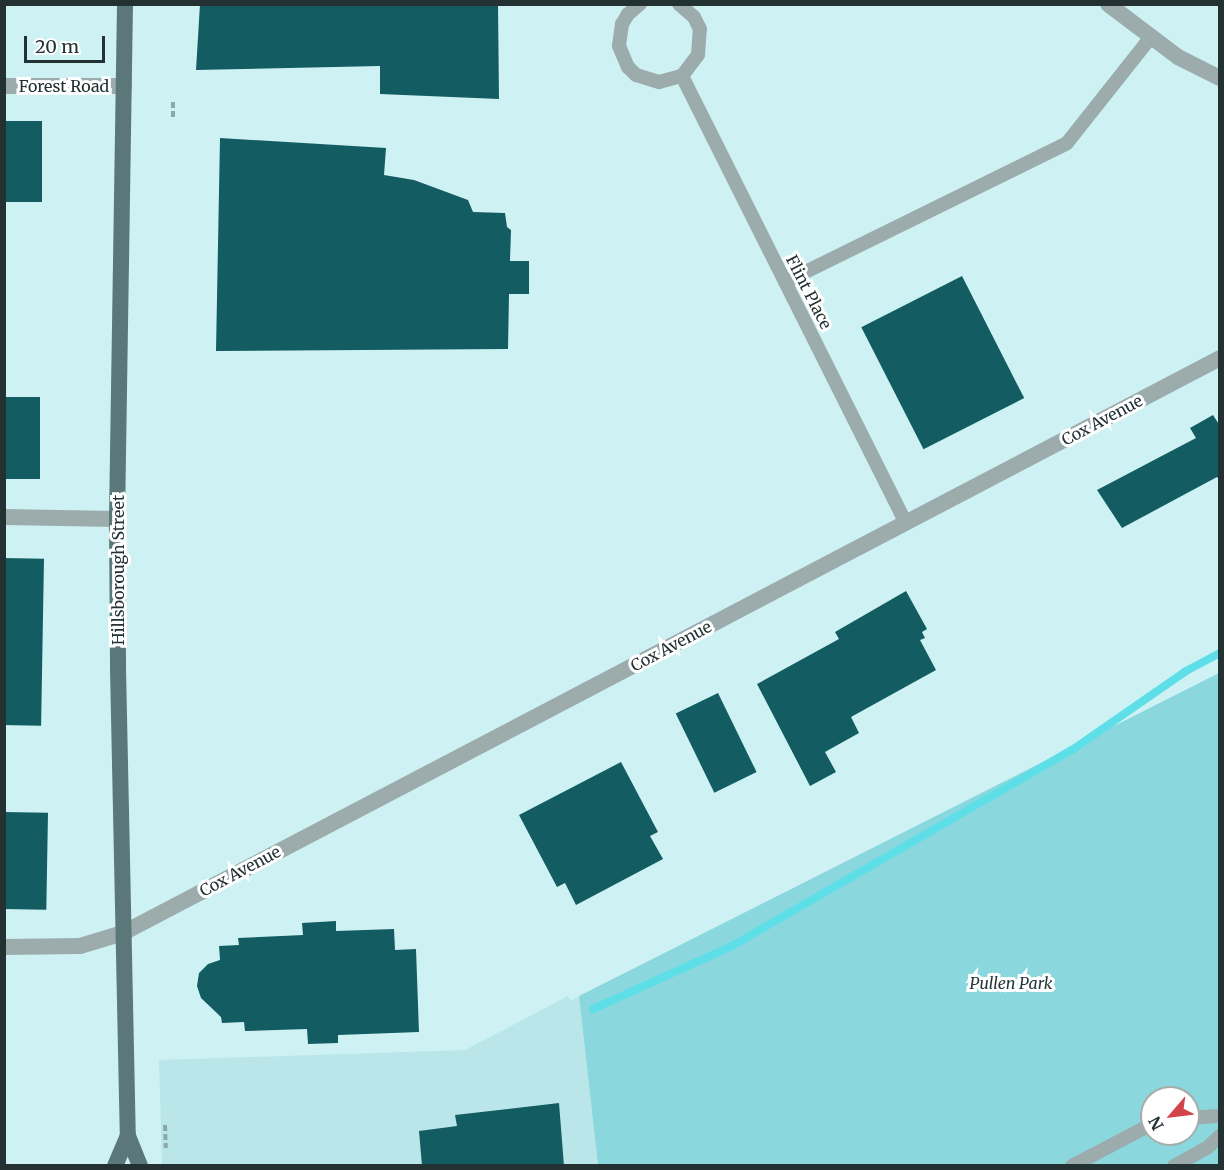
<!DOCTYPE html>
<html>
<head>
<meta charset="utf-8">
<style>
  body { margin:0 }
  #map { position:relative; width:1224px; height:1170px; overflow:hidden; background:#cef2f4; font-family:Merriweather,serif }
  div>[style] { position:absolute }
  .built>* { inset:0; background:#bae6e9 }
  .green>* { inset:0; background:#8ad7dd }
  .stream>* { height:8px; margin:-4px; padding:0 4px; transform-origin:4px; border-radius:4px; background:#5edfe8 }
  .building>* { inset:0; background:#135c61; transform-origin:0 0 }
  .path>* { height:4px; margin-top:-2px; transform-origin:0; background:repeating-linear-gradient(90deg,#8ca7a9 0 6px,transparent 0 9px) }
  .service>* { height:14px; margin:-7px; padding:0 7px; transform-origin:7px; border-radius:7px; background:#9cabac }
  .minor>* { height:16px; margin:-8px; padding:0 8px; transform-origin:8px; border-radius:8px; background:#9cabac }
  .primary>* { height:16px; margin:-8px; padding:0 8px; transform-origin:8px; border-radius:8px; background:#5c7779 }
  span { translate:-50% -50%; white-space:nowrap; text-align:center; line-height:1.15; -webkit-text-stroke:6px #fff; paint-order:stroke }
  .street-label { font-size:16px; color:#233132 }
  .park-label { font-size:16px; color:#213739; font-style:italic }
  .frame { position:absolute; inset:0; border:6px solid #233132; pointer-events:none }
  .north { position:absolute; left:1140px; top:1086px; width:60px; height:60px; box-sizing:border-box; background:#fff; border:2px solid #a7adad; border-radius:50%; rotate:242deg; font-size:16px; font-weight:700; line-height:24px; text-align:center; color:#233132 }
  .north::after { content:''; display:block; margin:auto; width:21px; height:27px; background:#d2434a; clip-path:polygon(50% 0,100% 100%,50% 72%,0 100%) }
  .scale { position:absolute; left:24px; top:36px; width:81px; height:27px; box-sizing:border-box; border:3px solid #233132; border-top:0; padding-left:8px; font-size:18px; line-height:21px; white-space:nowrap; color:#233132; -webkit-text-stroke:4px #fff; paint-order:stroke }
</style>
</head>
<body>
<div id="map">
  <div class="built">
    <i style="clip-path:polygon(568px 996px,571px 1001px,579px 996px,598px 1165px,162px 1165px,159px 1060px,465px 1050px)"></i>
  </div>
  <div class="green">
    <i style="clip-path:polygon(evenodd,1219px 673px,1219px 1165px,598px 1165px,579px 996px,1219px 673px,1152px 1098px,1188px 1098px,1188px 1134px,1152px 1134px,1152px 1098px)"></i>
  </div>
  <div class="stream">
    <i style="left:593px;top:1009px;width:153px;rotate:-24.4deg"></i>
    <i style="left:732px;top:946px;width:392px;rotate:-30deg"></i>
    <i style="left:1072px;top:750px;width:139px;rotate:-34.7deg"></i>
    <i style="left:1186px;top:671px;width:38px;rotate:-28deg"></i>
  </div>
  <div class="building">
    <i style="clip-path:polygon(200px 4px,498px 4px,499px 99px,380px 94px,380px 66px,196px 70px)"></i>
    <i style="left:4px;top:121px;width:38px;height:81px"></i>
    <i style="clip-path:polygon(220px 138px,386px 148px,384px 175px,414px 180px,468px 200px,473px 212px,505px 213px,507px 227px,511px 230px,510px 261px,529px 261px,529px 294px,509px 294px,508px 349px,216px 351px)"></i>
    <i style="left:962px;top:276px;width:137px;height:113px;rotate:63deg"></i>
    <i style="left:4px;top:397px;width:36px;height:82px"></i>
    <i style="clip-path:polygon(1213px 415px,1220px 426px,1220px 481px,1217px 477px,1122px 528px,1097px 490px,1196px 438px,1190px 428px)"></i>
    <i style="left:4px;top:558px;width:40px;height:167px;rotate:1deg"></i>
    <i style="clip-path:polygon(906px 591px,927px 629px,922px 632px,925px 638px,920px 640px,936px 670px,851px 717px,859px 733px,825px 752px,836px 772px,810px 786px,757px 684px,839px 639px,835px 632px)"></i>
    <i style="left:718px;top:693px;width:88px;height:47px;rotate:64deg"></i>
    <i style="clip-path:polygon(621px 762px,658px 832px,650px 836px,663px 859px,576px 905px,565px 883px,557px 887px,519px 815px)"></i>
    <i style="left:4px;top:812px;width:44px;height:97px;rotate:1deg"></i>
    <i style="clip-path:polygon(336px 921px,336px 931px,394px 929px,395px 950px,416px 949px,419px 1032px,338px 1035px,338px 1043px,308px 1044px,307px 1029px,245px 1031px,244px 1022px,222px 1023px,221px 1017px,201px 998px,197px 986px,199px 973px,208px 964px,220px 960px,219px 946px,239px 945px,238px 938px,303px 935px,302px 923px)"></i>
    <i style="clip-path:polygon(559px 1103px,564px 1166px,422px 1166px,419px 1131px,457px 1126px,455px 1115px)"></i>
  </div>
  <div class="path">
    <i style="left:173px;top:117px;width:16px;rotate:-90deg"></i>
    <i style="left:165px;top:1125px;width:23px;rotate:88deg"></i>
  </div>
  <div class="service">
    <i style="left:640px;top:4px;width:16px;rotate:140deg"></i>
    <i style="left:628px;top:14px;width:12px;rotate:121deg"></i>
    <i style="left:622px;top:24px;width:22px;rotate:98deg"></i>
    <i style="left:619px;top:46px;width:23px;rotate:67deg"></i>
    <i style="left:628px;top:67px;width:11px;rotate:45deg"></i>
    <i style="left:636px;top:75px;width:24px;rotate:17deg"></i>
    <i style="left:659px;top:82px;width:24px;rotate:-15deg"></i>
    <i style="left:682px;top:76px;width:26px;rotate:-53deg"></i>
    <i style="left:698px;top:55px;width:26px;rotate:-86deg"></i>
    <i style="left:700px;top:29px;width:13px;rotate:-117deg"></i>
    <i style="left:694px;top:17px;width:20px;rotate:-139deg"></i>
    <i style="left:682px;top:76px;width:500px;rotate:63.4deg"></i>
    <i style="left:785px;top:282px;width:314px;rotate:-26.2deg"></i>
    <i style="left:1067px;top:143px;width:135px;rotate:-51.6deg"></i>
    <i style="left:1188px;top:1118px;width:32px;rotate:-4deg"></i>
    <i style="left:1072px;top:1166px;width:90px;rotate:-27.7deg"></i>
    <i style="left:1174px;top:1166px;width:38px;rotate:-29deg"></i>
    <i style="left:1207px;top:1148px;width:18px;rotate:-43deg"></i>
  </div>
  <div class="minor">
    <i style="left:1108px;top:4px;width:88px;rotate:37.1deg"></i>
    <i style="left:1178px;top:57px;width:47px;rotate:26.6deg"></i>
    <i style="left:4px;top:86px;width:120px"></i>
    <i style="left:4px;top:517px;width:113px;rotate:1deg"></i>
    <i style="left:4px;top:947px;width:76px;rotate:-0.8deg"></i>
    <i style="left:80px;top:946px;width:45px;rotate:-16.8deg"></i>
    <i style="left:123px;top:933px;width:1239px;rotate:-27.66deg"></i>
  </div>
  <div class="primary">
    <i style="left:125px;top:4px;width:515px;rotate:90.89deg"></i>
    <i style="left:117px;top:519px;width:149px;rotate:89.6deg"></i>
    <i style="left:118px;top:668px;width:468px;rotate:88.8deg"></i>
    <i style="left:128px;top:1136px;width:32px;rotate:68deg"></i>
    <i style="left:115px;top:1166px;width:33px;rotate:-67deg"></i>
  </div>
  <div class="street-label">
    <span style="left:64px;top:86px">Forest Road</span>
    <span style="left:809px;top:292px;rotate:63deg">Flint Place</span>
    <span style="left:1102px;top:420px;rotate:-28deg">Cox Avenue</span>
    <span style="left:118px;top:570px;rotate:-90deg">Hillsborough Street</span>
    <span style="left:671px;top:646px;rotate:-28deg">Cox Avenue</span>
    <span style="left:240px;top:871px;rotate:-28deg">Cox Avenue</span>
  </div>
  <div class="park-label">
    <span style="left:1011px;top:983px">Pullen Park</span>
  </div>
  <div class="frame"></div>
  <div class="north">N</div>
  <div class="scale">20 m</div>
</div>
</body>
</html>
